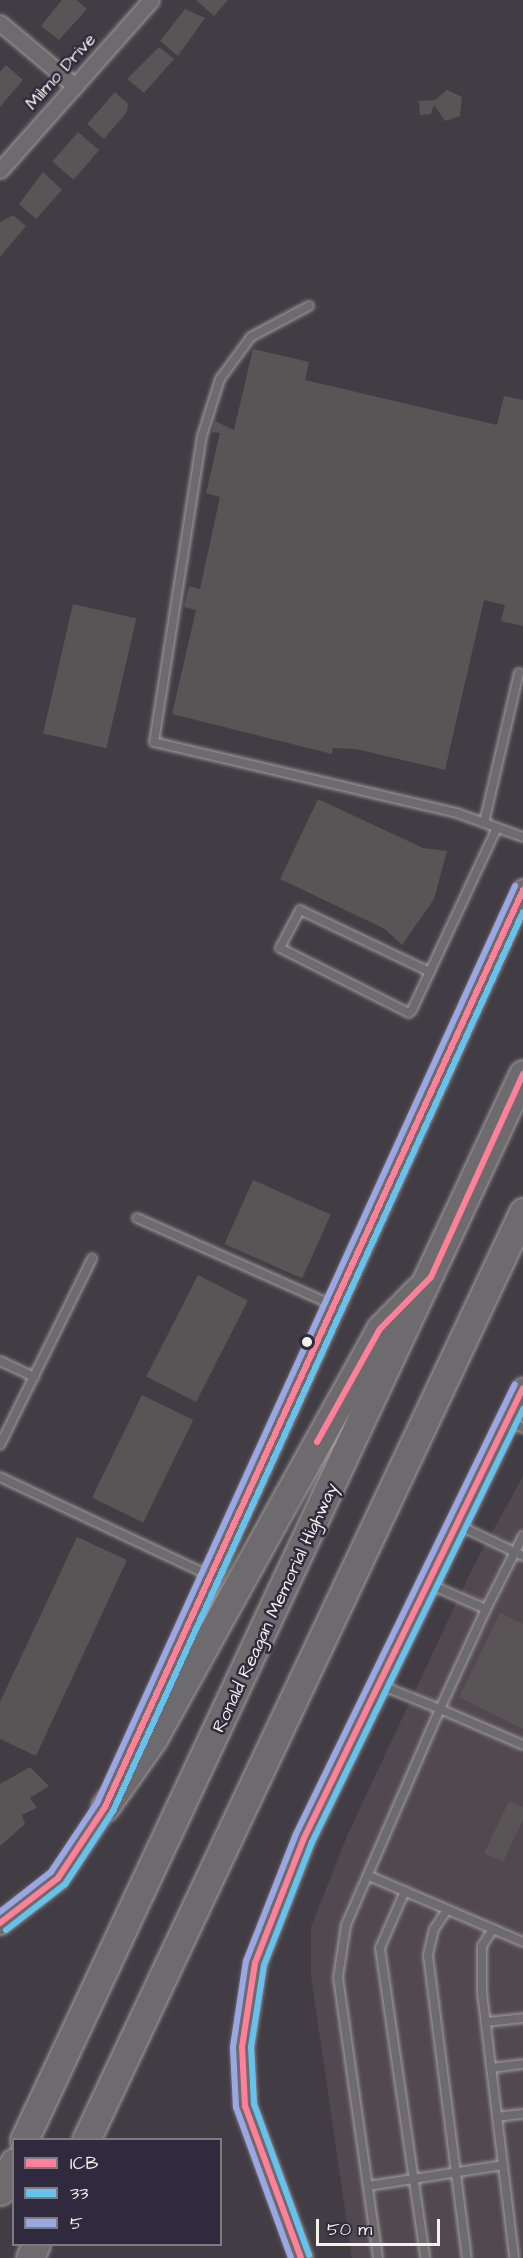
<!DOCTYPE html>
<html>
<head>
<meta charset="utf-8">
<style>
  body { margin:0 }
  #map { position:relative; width:523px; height:2258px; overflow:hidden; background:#423d44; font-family:"Architects Daughter",sans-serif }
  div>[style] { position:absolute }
  .built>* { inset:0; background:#524850 }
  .building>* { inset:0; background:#595456; transform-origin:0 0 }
  .roads { filter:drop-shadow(0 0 2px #a29fa0) drop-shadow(0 0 2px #a29fa0) }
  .service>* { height:8px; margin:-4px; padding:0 4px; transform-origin:4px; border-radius:4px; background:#6e6b6e }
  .minor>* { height:15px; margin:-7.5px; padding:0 7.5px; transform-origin:7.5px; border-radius:7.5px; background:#6e6b6e }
  .secondary>* { height:21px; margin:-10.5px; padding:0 10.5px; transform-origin:10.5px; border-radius:10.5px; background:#6e6b6e }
  .motorway>* { height:27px; margin:-13.5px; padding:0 13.5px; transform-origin:13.5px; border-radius:13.5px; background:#6e6b6e }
  .bus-1>* { height:6px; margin:-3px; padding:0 3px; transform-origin:3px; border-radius:3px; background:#ff8098 }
  .bus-2>* { height:6px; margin:-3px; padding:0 3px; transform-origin:3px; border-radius:3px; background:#66c2ec }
  .bus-3>* { height:6px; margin:-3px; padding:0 3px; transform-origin:3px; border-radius:3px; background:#99a7e5 }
  .dots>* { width:16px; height:16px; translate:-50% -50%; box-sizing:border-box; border:3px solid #2f2a3d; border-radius:50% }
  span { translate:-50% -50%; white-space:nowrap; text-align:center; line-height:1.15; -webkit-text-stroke:5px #2f2a3d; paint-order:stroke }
  .street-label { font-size:18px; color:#f4f1e8 }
  .legend { position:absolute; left:12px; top:2138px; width:210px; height:108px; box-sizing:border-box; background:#2f2a3d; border:2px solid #7e7a81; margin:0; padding:8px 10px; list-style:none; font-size:18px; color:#f4f1e8 }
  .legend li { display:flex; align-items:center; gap:12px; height:30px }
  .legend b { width:30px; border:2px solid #7e7a81 }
  .scale { position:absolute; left:316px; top:2219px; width:124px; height:27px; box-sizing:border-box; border:3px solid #f4f1e8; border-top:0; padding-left:8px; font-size:18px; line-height:21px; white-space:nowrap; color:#f4f1e8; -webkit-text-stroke:4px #2f2a3d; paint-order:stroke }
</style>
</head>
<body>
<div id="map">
  <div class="built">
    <i style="clip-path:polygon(523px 1476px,523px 2258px,352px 2258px,311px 1976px,311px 1927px,347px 1836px,474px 1565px)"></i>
  </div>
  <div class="building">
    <i style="clip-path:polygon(62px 0,77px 0,87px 9px,59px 40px,41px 26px)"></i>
    <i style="clip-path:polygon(196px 0,228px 0,214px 16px)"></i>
    <i style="clip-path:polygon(185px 9px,205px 18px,178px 56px,160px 41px)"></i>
    <i style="clip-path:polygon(159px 47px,174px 59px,144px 93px,127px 79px)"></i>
    <i style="clip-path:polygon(6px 65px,23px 80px,0 107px,0 72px)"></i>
    <i style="clip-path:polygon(447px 90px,462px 97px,460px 116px,445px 121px,434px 105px,431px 114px,420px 115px,419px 101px,435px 100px)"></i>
    <i style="clip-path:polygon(115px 92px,128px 104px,127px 112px,104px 139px,87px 124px)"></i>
    <i style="left:78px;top:132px;width:28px;height:39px;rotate:41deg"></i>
    <i style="clip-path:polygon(43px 172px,62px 190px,36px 219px,19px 204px)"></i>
    <i style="clip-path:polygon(13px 215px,26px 226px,0 257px,0 222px)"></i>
    <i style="clip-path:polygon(253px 349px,309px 362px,305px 380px,497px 425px,504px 396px,523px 400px,523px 626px,501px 621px,505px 605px,484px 600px,445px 770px,356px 749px,333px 748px,332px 754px,172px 714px,196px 610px,184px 607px,189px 586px,200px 589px,220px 497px,206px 493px,220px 433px,212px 432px,215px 421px,234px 430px)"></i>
    <i style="left:73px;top:604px;width:65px;height:133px;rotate:13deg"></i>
    <i style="clip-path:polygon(318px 799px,423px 848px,447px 851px,434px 899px,402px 945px,385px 929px,280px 879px)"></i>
    <i style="left:253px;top:1180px;width:85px;height:70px;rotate:24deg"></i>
    <i style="left:198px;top:1275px;width:56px;height:114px;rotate:27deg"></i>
    <i style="left:142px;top:1395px;width:57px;height:114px;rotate:26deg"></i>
    <i style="clip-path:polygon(77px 1537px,127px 1560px,36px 1756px,0 1739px,0 1702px)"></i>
    <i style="clip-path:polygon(500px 1613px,523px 1624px,523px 1729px,459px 1697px)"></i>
    <i style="clip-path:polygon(30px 1767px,49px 1786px,30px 1798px,37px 1808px,22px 1815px,25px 1824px,0 1846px,0 1784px)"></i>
    <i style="clip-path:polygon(509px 1801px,523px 1807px,523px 1820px,503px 1862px,484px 1853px)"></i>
  </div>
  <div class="roads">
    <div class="service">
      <i style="left:309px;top:306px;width:66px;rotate:151.9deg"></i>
      <i style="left:251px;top:337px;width:52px;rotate:126.4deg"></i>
      <i style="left:220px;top:379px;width:60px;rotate:107.5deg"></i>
      <i style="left:202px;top:436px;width:310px;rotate:98.9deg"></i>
      <i style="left:154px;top:742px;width:311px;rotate:13.2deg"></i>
      <i style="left:457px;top:813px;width:70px;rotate:20deg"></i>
      <i style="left:484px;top:823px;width:154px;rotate:-76.9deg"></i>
      <i style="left:430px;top:972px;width:144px;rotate:-154.5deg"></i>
      <i style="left:300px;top:910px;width:43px;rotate:117.8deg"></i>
      <i style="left:280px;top:948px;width:144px;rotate:26.7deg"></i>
      <i style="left:409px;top:1013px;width:4px;rotate:-45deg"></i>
      <i style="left:412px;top:1010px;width:201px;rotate:-65deg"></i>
      <i style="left:137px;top:1218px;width:214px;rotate:24deg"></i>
      <i style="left:0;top:1361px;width:38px;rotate:25deg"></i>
      <i style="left:509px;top:1421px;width:16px;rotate:27deg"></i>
      <i style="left:0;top:1445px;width:208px;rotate:-63.7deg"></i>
      <i style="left:0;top:1477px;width:230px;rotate:25.2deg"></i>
      <i style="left:458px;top:1525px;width:72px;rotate:25.5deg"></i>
      <i style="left:486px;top:1609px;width:82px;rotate:-63.1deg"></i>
      <i style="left:380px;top:1685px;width:65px;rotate:21.8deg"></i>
      <i style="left:440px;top:1709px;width:110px;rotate:-65.3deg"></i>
      <i style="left:486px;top:1609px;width:62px;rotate:-156.3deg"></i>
      <i style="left:369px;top:1876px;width:168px;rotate:23.2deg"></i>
      <i style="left:405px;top:1891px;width:62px;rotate:113.7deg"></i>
      <i style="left:380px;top:1948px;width:313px;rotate:81.7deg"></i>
      <i style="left:447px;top:1910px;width:23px;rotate:124deg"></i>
      <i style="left:434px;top:1929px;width:27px;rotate:103deg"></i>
      <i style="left:428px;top:1955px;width:305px;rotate:82.7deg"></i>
      <i style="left:493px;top:1929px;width:20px;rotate:123deg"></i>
      <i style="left:482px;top:1946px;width:46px;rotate:90deg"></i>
      <i style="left:482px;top:1992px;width:268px;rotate:83.1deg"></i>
      <i style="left:486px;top:2022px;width:37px;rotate:-6deg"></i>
      <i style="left:491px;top:2068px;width:32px;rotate:-7deg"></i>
      <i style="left:497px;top:2117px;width:26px;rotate:-7deg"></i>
      <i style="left:368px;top:2186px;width:137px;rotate:-8.8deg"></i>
      <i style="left:378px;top:2258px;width:283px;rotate:-98.1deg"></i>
      <i style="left:338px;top:1978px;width:54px;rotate:-81.4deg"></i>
      <i style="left:346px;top:1925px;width:236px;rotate:-66.5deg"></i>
      <i style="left:440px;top:1709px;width:90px;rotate:23.4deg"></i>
    </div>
    <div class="minor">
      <i style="left:0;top:23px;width:98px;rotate:40deg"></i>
      <i style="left:0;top:170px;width:227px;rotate:-48.4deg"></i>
    </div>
    <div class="secondary">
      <i style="left:0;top:1923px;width:73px;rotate:-37.8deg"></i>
      <i style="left:58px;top:1878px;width:85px;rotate:-56.5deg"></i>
      <i style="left:105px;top:1807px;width:1008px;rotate:-65.49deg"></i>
      <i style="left:301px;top:2258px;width:162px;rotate:-110.2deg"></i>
      <i style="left:245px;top:2106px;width:59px;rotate:-92.9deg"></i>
      <i style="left:242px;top:2047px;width:85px;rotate:-81.2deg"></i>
      <i style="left:255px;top:1963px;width:134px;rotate:-68.6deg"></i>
      <i style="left:304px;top:1838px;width:500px;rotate:-64.05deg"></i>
    </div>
    <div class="motorway">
      <i style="left:105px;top:1807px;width:83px;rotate:-54.8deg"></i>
      <i style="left:153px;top:1739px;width:469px;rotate:-61deg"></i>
      <i style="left:380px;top:1329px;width:54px;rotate:-45.7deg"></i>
      <i style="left:24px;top:2140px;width:1177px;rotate:-64.92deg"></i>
      <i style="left:86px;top:2140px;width:1026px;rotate:-64.78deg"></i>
      <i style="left:0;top:2191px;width:32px;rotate:-64deg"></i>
      <i style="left:30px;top:2258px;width:15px;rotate:-67deg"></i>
    </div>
  </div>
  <div class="bus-1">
    <i style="left:317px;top:1442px;width:129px;rotate:-60.9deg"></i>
    <i style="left:380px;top:1329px;width:73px;rotate:-45.6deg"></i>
    <i style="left:431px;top:1277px;width:223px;rotate:-65.6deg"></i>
    <i style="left:0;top:1923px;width:73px;rotate:-37.8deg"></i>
    <i style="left:58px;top:1878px;width:85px;rotate:-56.5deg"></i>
    <i style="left:105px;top:1807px;width:1008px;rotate:-65.49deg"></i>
    <i style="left:301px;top:2258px;width:162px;rotate:-110.2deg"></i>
    <i style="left:245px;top:2106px;width:59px;rotate:-92.9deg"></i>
    <i style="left:242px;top:2047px;width:85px;rotate:-81.2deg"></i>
    <i style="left:255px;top:1963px;width:134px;rotate:-68.6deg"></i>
    <i style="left:304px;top:1838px;width:500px;rotate:-64.05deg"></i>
  </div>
  <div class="bus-2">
    <i style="left:6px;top:1930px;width:75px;rotate:-37.9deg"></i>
    <i style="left:65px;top:1884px;width:87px;rotate:-56.7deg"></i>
    <i style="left:113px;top:1811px;width:988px;rotate:-65.48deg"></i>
    <i style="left:309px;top:2255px;width:161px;rotate:-110deg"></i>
    <i style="left:254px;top:2104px;width:57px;rotate:-93deg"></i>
    <i style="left:251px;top:2047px;width:83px;rotate:-81deg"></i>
    <i style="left:264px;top:1965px;width:132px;rotate:-68.7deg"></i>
    <i style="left:312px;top:1842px;width:482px;rotate:-64deg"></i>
  </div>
  <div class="bus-3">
    <i style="left:0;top:1912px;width:65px;rotate:-38.1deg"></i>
    <i style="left:51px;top:1872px;width:83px;rotate:-56.3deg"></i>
    <i style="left:97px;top:1803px;width:1008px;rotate:-65.49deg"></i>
    <i style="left:291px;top:2258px;width:161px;rotate:-110deg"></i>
    <i style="left:236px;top:2107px;width:60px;rotate:-92.9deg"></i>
    <i style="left:233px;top:2047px;width:87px;rotate:-81.4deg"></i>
    <i style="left:246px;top:1961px;width:136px;rotate:-68.5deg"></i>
    <i style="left:296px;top:1834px;width:500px;rotate:-64.05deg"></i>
  </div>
  <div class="dots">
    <i style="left:307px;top:1342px;background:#f4f1e8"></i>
  </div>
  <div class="street-label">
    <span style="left:61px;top:72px;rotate:-48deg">Milmo Drive</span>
    <span style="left:276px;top:1608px;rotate:-65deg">Ronald Reagan Memorial Highway</span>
  </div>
  <ul class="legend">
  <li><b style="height:8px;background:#ff8098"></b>ICB</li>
  <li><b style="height:8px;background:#66c2ec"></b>33</li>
  <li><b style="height:8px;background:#99a7e5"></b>5</li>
  </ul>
  <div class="scale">50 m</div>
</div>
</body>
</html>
